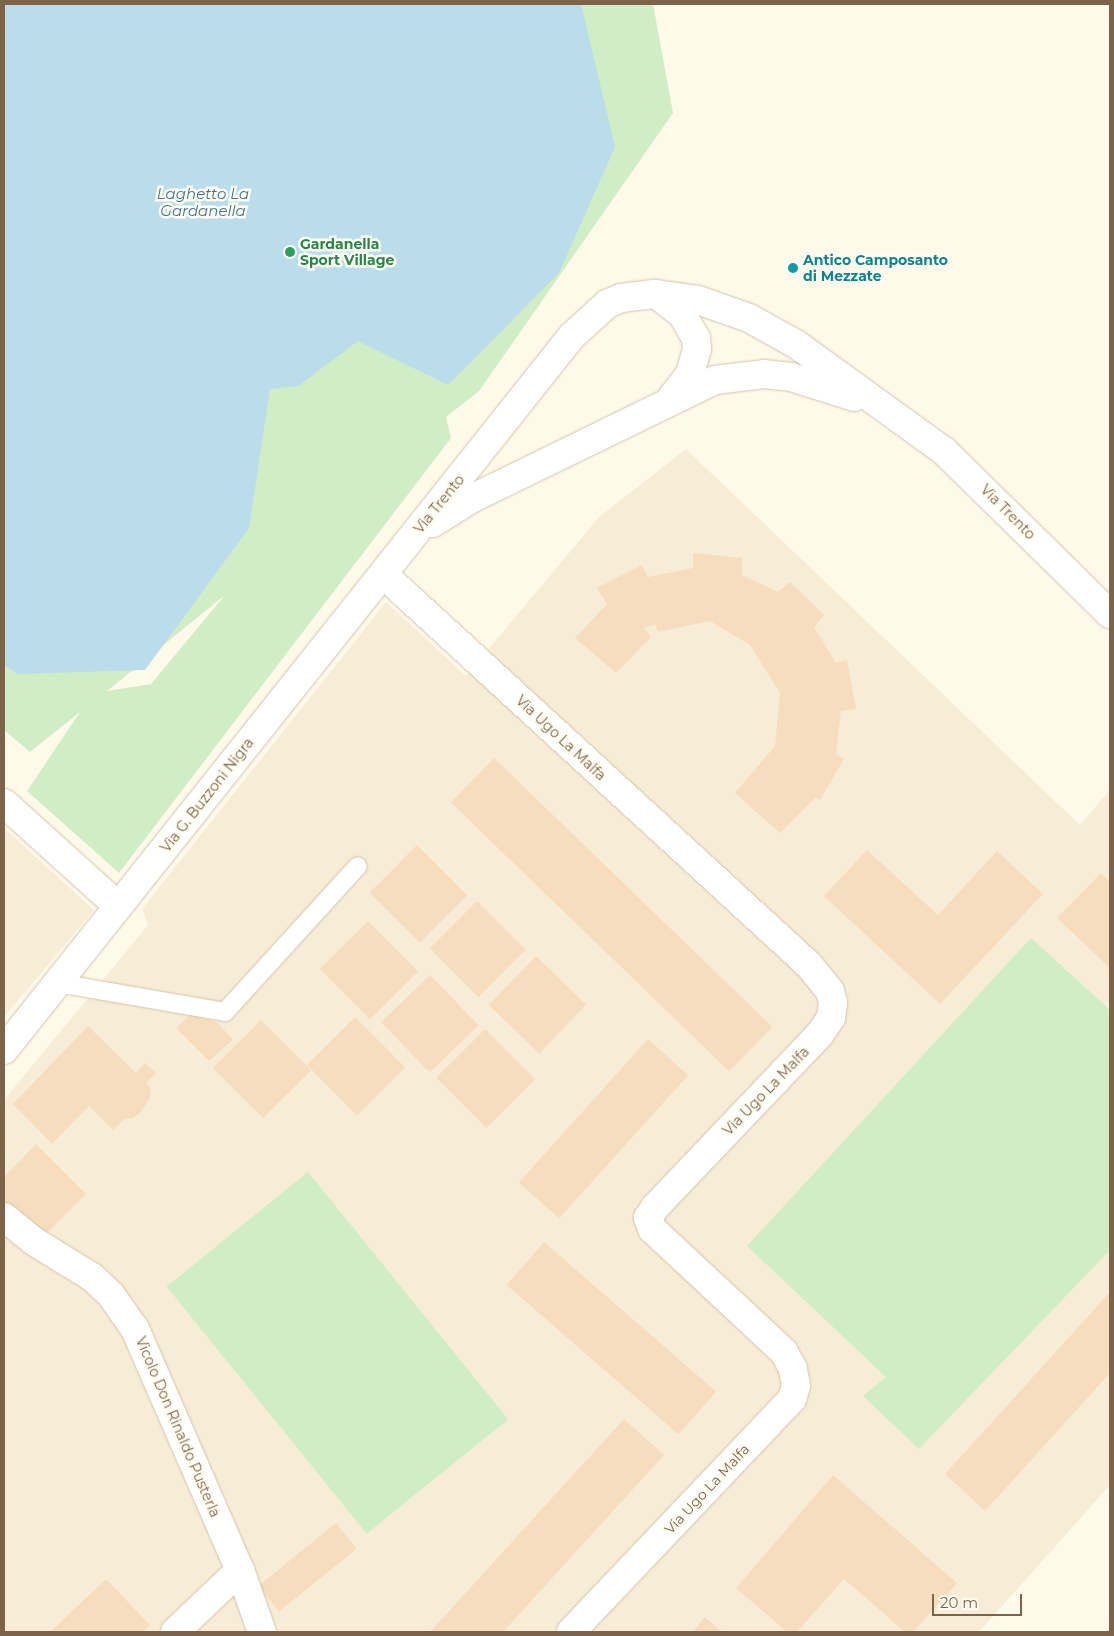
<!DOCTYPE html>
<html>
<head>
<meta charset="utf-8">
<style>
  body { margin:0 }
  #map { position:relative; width:1114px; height:1636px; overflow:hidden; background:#fef9e9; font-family:Montserrat,sans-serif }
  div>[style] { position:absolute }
  .residential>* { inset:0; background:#f7edd6 }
  .green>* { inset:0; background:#cfeec5; transform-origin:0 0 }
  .water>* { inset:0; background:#badceb }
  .building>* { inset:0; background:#f6ddbe; transform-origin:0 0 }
  .roads { filter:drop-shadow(0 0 1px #d3c3ac) drop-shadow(0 0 1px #d3c3ac) }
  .lane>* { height:18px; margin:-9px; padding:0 9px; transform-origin:9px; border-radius:9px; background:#fff }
  .street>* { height:28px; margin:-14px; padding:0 14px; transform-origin:14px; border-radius:14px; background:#fff }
  .dots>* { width:14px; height:14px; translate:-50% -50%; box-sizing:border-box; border:2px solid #fffcf1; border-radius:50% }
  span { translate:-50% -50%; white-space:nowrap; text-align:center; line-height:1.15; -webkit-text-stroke:5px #fffcf1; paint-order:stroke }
  .leisure-label { font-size:14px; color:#27864d; font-weight:700 }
  .left { translate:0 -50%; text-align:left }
  .culture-label { font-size:14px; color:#0d838f; font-weight:700 }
  .street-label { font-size:14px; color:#7c6349 }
  .water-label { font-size:15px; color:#407791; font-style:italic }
  .frame { position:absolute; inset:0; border:5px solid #7c6349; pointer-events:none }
  .scale { position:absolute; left:932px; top:1594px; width:90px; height:22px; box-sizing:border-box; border:2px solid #7c6349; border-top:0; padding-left:6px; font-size:15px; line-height:18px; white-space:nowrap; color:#7c6349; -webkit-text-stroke:4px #fffcf1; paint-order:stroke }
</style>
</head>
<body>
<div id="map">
  <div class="residential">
    <i style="clip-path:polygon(686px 449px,1080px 825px,1110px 790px,1110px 1485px,979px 1632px,4px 1632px,4px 1100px,148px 925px,142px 909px,386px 602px,466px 676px,599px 517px)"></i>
    <i style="clip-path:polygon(4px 828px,94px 910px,4px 1017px)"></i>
  </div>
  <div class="green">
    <i style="clip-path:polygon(evenodd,4px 4px,653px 4px,673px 113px,479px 391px,446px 417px,451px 438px,119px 873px,27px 791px,80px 712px,30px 752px,4px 730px,4px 4px,225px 595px,151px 684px,107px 691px,225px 595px)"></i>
    <i style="clip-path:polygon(1031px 938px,1110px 1010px,1110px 1250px,919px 1449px,863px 1396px,886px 1377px,747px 1246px)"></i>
    <i style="left:308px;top:1172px;width:318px;height:182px;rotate:51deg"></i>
  </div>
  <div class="water">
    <i style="clip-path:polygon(4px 4px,581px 4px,615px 147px,559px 273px,448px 385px,358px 341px,298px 386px,270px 389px,249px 528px,145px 670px,18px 674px,4px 665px)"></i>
  </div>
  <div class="building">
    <i style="clip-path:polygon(693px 553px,742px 558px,742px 575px,778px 592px,790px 582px,824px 615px,814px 627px,836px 663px,847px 660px,856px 709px,841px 711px,836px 754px,844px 759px,820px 800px,815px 798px,780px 833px,735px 793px,775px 746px,780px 693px,750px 645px,710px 621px,658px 632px,655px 624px,644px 628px,651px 637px,616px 673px,575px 638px,607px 604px,597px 588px,642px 565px,648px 577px,693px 568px)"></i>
    <i style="left:494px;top:758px;width:387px;height:62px;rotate:44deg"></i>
    <i style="left:417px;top:845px;width:71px;height:67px;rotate:45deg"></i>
    <i style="clip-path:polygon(867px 850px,938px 915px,997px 851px,1043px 894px,940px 1004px,824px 896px)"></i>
    <i style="clip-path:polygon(1101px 873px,1110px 882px,1110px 968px,1057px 918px)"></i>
    <i style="left:477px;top:901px;width:69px;height:67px;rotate:45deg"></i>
    <i style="left:368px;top:921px;width:71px;height:68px;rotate:45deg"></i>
    <i style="left:536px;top:956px;width:70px;height:68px;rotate:44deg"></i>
    <i style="left:430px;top:975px;width:70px;height:68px;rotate:46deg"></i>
    <i style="clip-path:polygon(191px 1014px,217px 1022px,233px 1040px,209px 1061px,176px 1028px)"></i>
    <i style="left:355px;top:1017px;width:71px;height:68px;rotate:45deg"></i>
    <i style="left:261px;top:1020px;width:71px;height:68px;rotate:45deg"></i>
    <i style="clip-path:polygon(88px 1026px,136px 1073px,145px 1063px,156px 1073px,146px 1083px,151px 1088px,150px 1098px,141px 1112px,133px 1118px,124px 1119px,113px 1130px,89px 1106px,52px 1144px,13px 1104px)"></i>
    <i style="left:485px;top:1029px;width:71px;height:69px;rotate:45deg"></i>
    <i style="left:648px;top:1039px;width:54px;height:193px;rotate:42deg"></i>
    <i style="clip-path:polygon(36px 1144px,86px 1194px,38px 1242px,4px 1207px,4px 1177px)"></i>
    <i style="left:544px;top:1242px;width:228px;height:57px;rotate:41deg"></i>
    <i style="clip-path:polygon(1110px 1292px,1110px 1373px,985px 1511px,945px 1474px)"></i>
    <i style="clip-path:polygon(624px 1419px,664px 1455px,503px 1632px,430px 1632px)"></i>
    <i style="clip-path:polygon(833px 1475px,957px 1583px,913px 1632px,905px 1632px,844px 1579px,797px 1632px,787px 1632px,736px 1588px)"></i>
    <i style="left:336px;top:1523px;width:33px;height:100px;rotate:51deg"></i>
    <i style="clip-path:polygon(106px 1579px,150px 1625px,143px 1632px,50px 1632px)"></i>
    <i style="clip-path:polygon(705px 1617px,722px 1632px,693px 1632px)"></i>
  </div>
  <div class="roads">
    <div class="lane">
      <i style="left:57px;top:983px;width:170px;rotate:9.8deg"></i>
      <i style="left:225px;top:1012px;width:197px;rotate:-47.7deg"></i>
    </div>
    <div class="street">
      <i style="left:656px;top:294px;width:33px;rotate:38deg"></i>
      <i style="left:682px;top:314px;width:28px;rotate:60deg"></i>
      <i style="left:696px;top:338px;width:11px;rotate:85deg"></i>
      <i style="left:697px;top:349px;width:26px;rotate:106deg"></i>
      <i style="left:690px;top:374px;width:29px;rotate:128deg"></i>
      <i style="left:433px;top:523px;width:45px;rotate:-32.3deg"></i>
      <i style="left:471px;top:499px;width:271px;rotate:-26deg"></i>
      <i style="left:715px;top:380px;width:49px;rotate:-7deg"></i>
      <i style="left:764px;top:374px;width:27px;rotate:6deg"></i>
      <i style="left:791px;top:377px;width:66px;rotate:17.6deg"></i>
      <i style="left:383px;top:574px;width:578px;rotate:42.55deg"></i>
      <i style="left:809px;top:965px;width:33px;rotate:51deg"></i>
      <i style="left:830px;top:991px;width:12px;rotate:76deg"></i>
      <i style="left:833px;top:1003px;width:15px;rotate:98deg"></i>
      <i style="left:831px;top:1018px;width:19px;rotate:125deg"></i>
      <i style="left:820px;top:1034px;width:239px;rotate:133.6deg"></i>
      <i style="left:655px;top:1207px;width:13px;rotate:122deg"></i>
      <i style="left:648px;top:1218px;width:12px;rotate:70deg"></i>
      <i style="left:652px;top:1229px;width:180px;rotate:43deg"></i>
      <i style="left:784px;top:1352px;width:19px;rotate:62deg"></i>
      <i style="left:793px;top:1369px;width:17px;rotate:80deg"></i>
      <i style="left:796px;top:1386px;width:14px;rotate:107deg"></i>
      <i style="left:792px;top:1399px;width:321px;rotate:133.5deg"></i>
      <i style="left:4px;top:803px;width:154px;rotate:42.1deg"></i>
      <i style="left:4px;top:1050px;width:912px;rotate:-51.5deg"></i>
      <i style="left:572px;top:336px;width:47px;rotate:-42.4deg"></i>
      <i style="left:607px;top:304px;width:15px;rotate:-23deg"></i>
      <i style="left:621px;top:298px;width:35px;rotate:-7deg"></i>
      <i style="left:656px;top:294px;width:42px;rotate:8.1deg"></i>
      <i style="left:698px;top:300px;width:54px;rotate:19.4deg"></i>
      <i style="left:749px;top:318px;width:54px;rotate:29deg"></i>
      <i style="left:796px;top:344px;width:183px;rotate:35.9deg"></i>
      <i style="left:944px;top:451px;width:233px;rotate:44.5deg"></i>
      <i style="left:4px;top:1217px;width:40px;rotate:39deg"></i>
      <i style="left:35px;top:1242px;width:67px;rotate:31.6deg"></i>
      <i style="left:92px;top:1277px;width:26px;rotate:43deg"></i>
      <i style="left:111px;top:1295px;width:42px;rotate:54.8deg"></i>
      <i style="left:135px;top:1329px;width:263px;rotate:66.5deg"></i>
      <i style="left:240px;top:1570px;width:66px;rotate:70.5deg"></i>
      <i style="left:175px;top:1632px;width:90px;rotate:-43.6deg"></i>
    </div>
  </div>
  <div class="dots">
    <i style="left:290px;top:252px;background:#2e9e5b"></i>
    <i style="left:793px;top:268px;background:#0f9aa8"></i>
  </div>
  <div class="leisure-label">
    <span class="left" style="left:300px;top:252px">Gardanella<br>Sport Village</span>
  </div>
  <div class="culture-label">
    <span class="left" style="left:803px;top:268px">Antico Camposanto<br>di Mezzate</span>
  </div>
  <div class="street-label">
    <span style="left:439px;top:504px;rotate:-51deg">Via Trento</span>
    <span style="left:1008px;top:512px;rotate:45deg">Via Trento</span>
    <span style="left:561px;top:738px;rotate:43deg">Via Ugo La Malfa</span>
    <span style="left:207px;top:795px;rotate:-52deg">Via G. Buzzoni Nigra</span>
    <span style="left:766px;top:1091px;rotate:-46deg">Via Ugo La Malfa</span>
    <span style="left:178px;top:1427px;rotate:67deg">Vicolo Don Rinaldo Pusterla</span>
    <span style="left:707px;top:1489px;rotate:-47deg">Via Ugo La Malfa</span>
  </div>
  <div class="water-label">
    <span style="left:203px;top:202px">Laghetto La<br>Gardanella</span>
  </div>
  <div class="frame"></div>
  <div class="scale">20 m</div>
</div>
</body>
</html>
